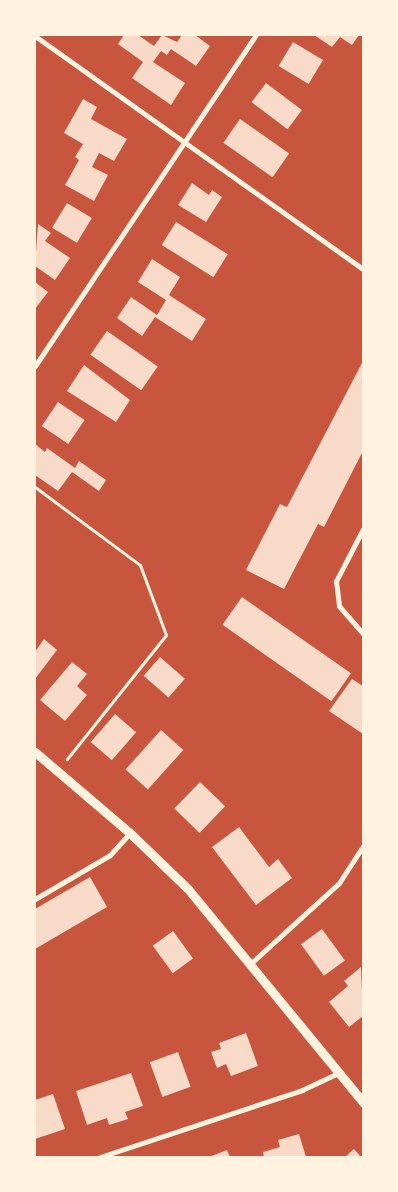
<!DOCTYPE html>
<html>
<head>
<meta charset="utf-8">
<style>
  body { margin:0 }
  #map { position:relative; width:398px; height:1192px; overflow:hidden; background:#c8553d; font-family:Ubuntu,sans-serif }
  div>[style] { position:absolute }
  .building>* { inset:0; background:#f7dbc8; transform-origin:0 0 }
  .path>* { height:3px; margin:-1.5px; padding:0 1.5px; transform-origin:1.5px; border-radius:1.5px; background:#fff3e0 }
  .minor>* { height:5px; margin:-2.5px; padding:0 2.5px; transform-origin:2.5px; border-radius:2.5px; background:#fff3e0 }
  .tertiary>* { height:9px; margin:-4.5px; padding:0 4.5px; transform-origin:4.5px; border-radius:4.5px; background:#fff3e0 }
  span { translate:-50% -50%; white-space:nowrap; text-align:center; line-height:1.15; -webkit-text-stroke:5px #fff3e0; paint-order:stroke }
  .frame { position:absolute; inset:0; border:36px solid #fff3e0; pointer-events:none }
</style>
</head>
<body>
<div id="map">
  <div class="building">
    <i style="clip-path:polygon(124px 35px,138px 35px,154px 46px,162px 35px,177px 42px,182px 35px,195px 35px,210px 46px,196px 66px,171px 49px,167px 55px,161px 51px,153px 62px,185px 83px,171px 105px,132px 78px,143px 62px,118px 44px)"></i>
    <i style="clip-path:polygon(314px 35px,359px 35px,352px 45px,340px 37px,332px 47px)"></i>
    <i style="left:293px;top:42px;width:35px;height:28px;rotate:31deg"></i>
    <i style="left:266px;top:83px;width:45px;height:24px;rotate:37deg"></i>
    <i style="clip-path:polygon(83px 99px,97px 107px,91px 119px,127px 139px,114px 161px,99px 153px,92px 167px,108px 175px,94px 201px,65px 185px,79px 160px,75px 157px,83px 144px,64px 133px)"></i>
    <i style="left:240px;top:119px;width:60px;height:29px;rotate:35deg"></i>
    <i style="clip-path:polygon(192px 183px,209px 195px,212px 190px,222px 197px,206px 222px,178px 205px)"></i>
    <i style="left:67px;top:203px;width:29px;height:29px;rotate:31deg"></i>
    <i style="left:176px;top:222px;width:61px;height:27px;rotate:32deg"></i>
    <i style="clip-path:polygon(38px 224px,51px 233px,45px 241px,70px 258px,55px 280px,35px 266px)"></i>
    <i style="clip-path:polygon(152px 259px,180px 277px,169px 295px,206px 319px,192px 341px,155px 317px,142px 336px,117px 318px,131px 297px,157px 315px,166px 300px,138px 282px)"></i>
    <i style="clip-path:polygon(35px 282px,48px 292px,35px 309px)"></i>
    <i style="left:107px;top:331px;width:62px;height:29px;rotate:35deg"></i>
    <i style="clip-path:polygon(363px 361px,363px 451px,324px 527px,318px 524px,284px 589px,246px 570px,280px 504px,287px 507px)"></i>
    <i style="clip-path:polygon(84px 365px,130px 400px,116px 422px,67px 391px)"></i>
    <i style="left:58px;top:402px;width:32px;height:29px;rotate:34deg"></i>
    <i style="clip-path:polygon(35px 444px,45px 452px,47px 448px,75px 468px,79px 461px,106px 480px,99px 491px,72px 472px,58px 491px,35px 475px)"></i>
    <i style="left:242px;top:597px;width:133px;height:34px;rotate:35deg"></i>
    <i style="clip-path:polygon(44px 639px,57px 650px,35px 679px,35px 652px)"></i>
    <i style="left:160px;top:657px;width:33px;height:25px;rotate:41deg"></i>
    <i style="clip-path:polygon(72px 662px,87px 674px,77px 686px,87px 695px,65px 721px,40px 700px)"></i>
    <i style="clip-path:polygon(352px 679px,363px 686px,363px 734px,329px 711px)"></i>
    <i style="left:115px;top:714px;width:28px;height:37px;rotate:41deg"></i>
    <i style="left:161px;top:730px;width:30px;height:53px;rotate:42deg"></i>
    <i style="left:200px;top:782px;width:35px;height:37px;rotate:44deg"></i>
    <i style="clip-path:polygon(239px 827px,269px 867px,278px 859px,292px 878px,256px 905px,212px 847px)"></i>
    <i style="clip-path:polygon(90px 877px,107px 907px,35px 949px,35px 909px)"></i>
    <i style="left:322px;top:929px;width:39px;height:26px;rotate:54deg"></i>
    <i style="left:173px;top:931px;width:34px;height:25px;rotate:54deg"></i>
    <i style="clip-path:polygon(361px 967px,363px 1016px,349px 1027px,329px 1002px,348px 986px,344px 981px)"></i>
    <i style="clip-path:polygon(246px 1033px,258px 1066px,231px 1076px,226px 1064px,217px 1068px,211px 1052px,221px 1049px,219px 1043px)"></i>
    <i style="left:178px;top:1052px;width:37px;height:30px;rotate:70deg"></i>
    <i style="clip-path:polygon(131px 1073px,143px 1106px,125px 1112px,128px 1119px,109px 1125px,107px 1118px,87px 1125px,76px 1091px)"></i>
    <i style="clip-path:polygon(53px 1094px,65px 1129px,35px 1139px,35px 1100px)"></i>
    <i style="clip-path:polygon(299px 1134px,306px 1157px,264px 1157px,263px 1152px,280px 1147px,278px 1140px)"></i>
    <i style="clip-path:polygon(354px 1149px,361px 1157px,345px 1157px)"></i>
    <i style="clip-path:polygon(227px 1150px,230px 1157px,209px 1157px)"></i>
  </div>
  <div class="path">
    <i style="left:35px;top:487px;width:131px;rotate:36.6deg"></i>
    <i style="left:140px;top:565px;width:75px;rotate:69.6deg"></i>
    <i style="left:166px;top:635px;width:159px;rotate:128.6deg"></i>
  </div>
  <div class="minor">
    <i style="left:35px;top:36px;width:402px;rotate:35.4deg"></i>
    <i style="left:35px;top:366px;width:398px;rotate:-56.3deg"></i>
    <i style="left:363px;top:529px;width:59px;rotate:117.4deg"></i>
    <i style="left:336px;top:581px;width:25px;rotate:83deg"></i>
    <i style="left:339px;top:606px;width:37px;rotate:49deg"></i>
    <i style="left:35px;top:899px;width:87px;rotate:-30.4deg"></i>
    <i style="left:110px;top:855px;width:30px;rotate:-48deg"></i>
    <i style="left:249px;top:965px;width:122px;rotate:-42.3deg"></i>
    <i style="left:339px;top:883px;width:44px;rotate:-57deg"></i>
    <i style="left:100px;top:1157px;width:213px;rotate:-18.3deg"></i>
    <i style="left:302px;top:1090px;width:40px;rotate:-25deg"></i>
  </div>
  <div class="tertiary">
    <i style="left:35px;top:752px;width:125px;rotate:40.5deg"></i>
    <i style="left:130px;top:833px;width:81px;rotate:44deg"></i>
    <i style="left:188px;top:889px;width:276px;rotate:50.6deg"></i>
  </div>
  <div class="frame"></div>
</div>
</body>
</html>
